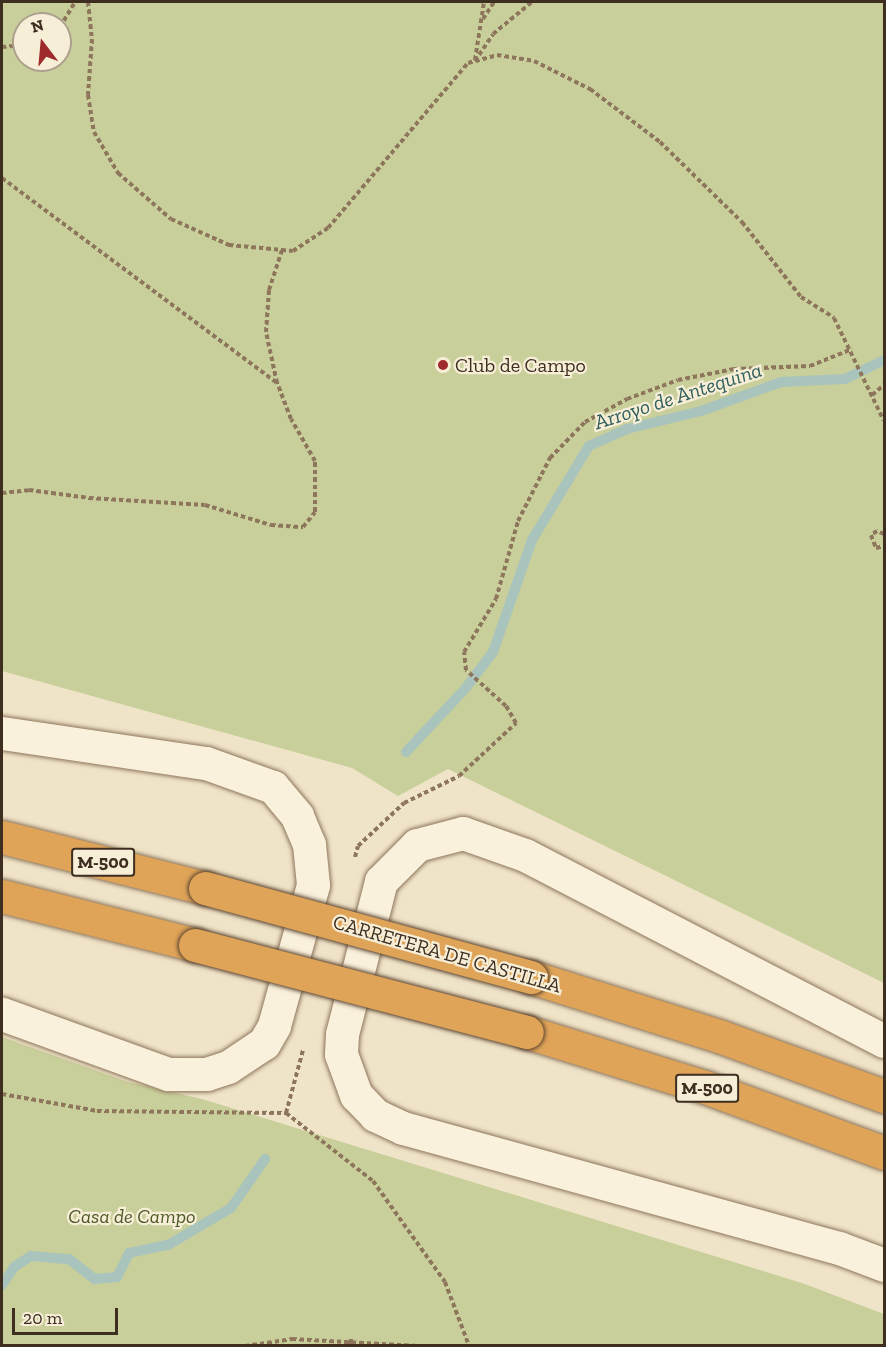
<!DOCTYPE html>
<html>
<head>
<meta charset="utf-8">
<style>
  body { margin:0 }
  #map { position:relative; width:886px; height:1347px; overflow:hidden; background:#f0e4c8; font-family:"Zilla Slab",serif }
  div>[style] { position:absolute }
  .green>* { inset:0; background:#c9cf9b }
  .stream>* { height:10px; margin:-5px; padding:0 5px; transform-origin:5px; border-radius:5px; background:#a9c4bc }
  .path>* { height:4px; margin-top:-2px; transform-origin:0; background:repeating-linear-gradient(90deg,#8d765c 0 4.5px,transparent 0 7.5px) }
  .roads { filter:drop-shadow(0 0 2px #8d765c) drop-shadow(0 0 2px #8d765c) }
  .minor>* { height:33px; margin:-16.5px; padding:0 16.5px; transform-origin:16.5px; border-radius:16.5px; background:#faf1dc }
  .highway>* { height:33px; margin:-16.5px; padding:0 16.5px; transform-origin:16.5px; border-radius:16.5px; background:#e0a458 }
  .bridges { filter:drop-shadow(0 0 2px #5b4430) drop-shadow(0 0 2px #5b4430) }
  .highway-bridge>* { height:33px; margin:-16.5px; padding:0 16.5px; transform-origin:16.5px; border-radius:16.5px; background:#e0a458 }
  .dots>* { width:16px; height:16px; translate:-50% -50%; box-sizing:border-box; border:3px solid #f7eed8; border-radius:50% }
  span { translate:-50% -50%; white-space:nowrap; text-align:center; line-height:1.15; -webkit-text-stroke:4.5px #f7eed8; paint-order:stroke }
  .shield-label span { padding:2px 4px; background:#f7eed8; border:2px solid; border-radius:4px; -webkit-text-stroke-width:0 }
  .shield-label { font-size:18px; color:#3d2e20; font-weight:700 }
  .poi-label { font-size:20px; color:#3d2e20 }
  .left { translate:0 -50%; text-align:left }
  .street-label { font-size:20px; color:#3d2e20 }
  .park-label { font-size:20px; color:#4d5a26; font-style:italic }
  .water-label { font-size:21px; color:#2f5d5a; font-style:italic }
  .frame { position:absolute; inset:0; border:3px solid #3d2e20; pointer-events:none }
  .north { position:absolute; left:12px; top:12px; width:60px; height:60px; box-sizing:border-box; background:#f7eed8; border:2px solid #ada18e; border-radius:50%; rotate:344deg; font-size:16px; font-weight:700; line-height:24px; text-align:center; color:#3d2e20 }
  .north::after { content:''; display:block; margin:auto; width:21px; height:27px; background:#9e2a2b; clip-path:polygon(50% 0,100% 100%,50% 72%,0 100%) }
  .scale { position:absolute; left:12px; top:1308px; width:106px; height:27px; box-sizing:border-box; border:3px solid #3d2e20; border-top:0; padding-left:8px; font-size:18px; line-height:21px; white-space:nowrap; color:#3d2e20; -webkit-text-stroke:4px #f7eed8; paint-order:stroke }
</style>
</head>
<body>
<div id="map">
  <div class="green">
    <i style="clip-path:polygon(evenodd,2px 2px,884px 2px,884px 983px,448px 769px,398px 796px,352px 768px,2px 671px,2px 2px,24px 24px,60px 24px,60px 60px,24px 60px,24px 24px)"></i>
    <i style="clip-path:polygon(2px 1037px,128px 1082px,202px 1099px,802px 1283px,884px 1314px,884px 1345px,2px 1345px)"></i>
  </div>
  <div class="stream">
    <i style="left:406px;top:752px;width:86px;rotate:-46.9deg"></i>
    <i style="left:465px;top:689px;width:46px;rotate:-52.9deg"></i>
    <i style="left:493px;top:652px;width:119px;rotate:-70.8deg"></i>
    <i style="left:532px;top:540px;width:110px;rotate:-58.8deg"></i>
    <i style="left:589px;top:446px;width:42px;rotate:-24.1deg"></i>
    <i style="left:627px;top:429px;width:76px;rotate:-13.7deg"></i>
    <i style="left:701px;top:411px;width:85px;rotate:-19.9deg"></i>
    <i style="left:781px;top:382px;width:64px;rotate:-2.7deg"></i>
    <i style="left:845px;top:379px;width:43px;rotate:-26deg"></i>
    <i style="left:2px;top:1285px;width:22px;rotate:-56deg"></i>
    <i style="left:14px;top:1267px;width:20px;rotate:-33deg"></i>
    <i style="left:31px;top:1256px;width:38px;rotate:5deg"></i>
    <i style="left:69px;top:1259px;width:33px;rotate:38deg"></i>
    <i style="left:95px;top:1279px;width:22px;rotate:-5deg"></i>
    <i style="left:117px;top:1277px;width:27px;rotate:-63deg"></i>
    <i style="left:129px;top:1253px;width:40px;rotate:-12deg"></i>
    <i style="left:168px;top:1245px;width:73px;rotate:-30.4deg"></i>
    <i style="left:231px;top:1208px;width:60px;rotate:-55.2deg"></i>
  </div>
  <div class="path">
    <i style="left:88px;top:2px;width:37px;rotate:84deg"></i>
    <i style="left:92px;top:39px;width:56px;rotate:94.1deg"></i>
    <i style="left:88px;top:95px;width:37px;rotate:81deg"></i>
    <i style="left:94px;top:132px;width:48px;rotate:59.7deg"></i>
    <i style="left:118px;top:173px;width:70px;rotate:41deg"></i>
    <i style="left:171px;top:219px;width:64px;rotate:24.1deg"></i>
    <i style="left:229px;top:245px;width:64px;rotate:5.4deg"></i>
    <i style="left:293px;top:251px;width:42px;rotate:-33.3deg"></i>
    <i style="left:328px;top:228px;width:216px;rotate:-49.7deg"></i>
    <i style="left:468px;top:63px;width:30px;rotate:-15deg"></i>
    <i style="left:497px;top:55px;width:37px;rotate:9deg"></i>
    <i style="left:534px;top:61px;width:63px;rotate:26.6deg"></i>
    <i style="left:590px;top:89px;width:88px;rotate:37.1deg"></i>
    <i style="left:660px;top:142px;width:115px;rotate:44.3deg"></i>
    <i style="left:742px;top:222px;width:95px;rotate:51.8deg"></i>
    <i style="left:801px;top:297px;width:39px;rotate:32deg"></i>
    <i style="left:834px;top:318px;width:114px;rotate:64.1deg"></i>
    <i style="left:483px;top:19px;width:20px;rotate:-57deg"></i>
    <i style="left:60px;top:27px;width:29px;rotate:-59deg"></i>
    <i style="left:2px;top:47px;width:22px;rotate:-5deg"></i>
    <i style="left:475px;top:60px;width:59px;rotate:-81.2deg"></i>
    <i style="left:475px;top:61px;width:32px;rotate:-56deg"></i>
    <i style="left:493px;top:34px;width:50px;rotate:-39.4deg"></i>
    <i style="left:2px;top:178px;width:343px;rotate:36.7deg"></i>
    <i style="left:872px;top:395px;width:16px;rotate:-40deg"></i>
    <i style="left:2px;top:493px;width:27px;rotate:-6deg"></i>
    <i style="left:29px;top:490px;width:61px;rotate:7.6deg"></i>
    <i style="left:89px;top:498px;width:116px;rotate:3.5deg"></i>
    <i style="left:205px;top:505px;width:69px;rotate:16.9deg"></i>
    <i style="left:271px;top:525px;width:32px;rotate:4deg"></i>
    <i style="left:303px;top:527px;width:19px;rotate:-51deg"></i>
    <i style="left:315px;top:512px;width:51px;rotate:-90deg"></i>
    <i style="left:315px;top:461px;width:48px;rotate:-119.7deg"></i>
    <i style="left:291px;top:419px;width:39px;rotate:-111deg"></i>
    <i style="left:277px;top:383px;width:52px;rotate:-102.2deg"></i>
    <i style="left:266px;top:332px;width:42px;rotate:-85.9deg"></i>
    <i style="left:269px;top:290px;width:42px;rotate:-72deg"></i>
    <i style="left:884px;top:534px;width:8px;rotate:-157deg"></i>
    <i style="left:877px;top:531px;width:7px;rotate:146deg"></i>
    <i style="left:871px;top:535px;width:14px;rotate:69deg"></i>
    <i style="left:876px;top:548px;width:8px;rotate:-14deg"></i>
    <i style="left:355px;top:857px;width:11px;rotate:-75deg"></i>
    <i style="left:358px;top:846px;width:63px;rotate:-43.1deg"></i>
    <i style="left:404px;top:803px;width:61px;rotate:-26.1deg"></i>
    <i style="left:459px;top:776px;width:78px;rotate:-42.9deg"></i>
    <i style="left:516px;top:723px;width:20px;rotate:-120deg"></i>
    <i style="left:506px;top:706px;width:54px;rotate:-138deg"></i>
    <i style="left:466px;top:670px;width:18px;rotate:-96deg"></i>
    <i style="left:464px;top:652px;width:62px;rotate:-58.9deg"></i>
    <i style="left:496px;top:599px;width:81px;rotate:-74.2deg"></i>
    <i style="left:518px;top:521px;width:71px;rotate:-63.1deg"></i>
    <i style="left:550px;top:458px;width:50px;rotate:-45.8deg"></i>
    <i style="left:585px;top:422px;width:48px;rotate:-28.7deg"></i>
    <i style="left:627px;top:399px;width:54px;rotate:-20.4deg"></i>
    <i style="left:678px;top:380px;width:57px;rotate:-11.1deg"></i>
    <i style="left:734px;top:369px;width:76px;rotate:-2.3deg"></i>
    <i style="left:810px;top:366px;width:45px;rotate:-22deg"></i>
    <i style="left:2px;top:1094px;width:97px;rotate:10.1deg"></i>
    <i style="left:97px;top:1111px;width:189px;rotate:0.6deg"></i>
    <i style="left:286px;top:1113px;width:110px;rotate:38deg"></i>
    <i style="left:373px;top:1181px;width:124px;rotate:54.5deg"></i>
    <i style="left:445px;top:1282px;width:68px;rotate:69.4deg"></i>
    <i style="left:286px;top:1113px;width:65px;rotate:-74.9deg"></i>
    <i style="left:351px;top:1339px;width:7px;rotate:90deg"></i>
    <i style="left:245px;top:1346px;width:48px;rotate:-8.5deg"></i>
    <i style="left:292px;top:1339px;width:126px;rotate:3.2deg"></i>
  </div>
  <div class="roads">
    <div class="minor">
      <i style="left:2px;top:733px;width:206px;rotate:8.4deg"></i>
      <i style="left:206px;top:763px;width:71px;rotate:19.7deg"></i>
      <i style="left:273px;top:787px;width:38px;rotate:50deg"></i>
      <i style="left:297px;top:816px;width:30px;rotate:67deg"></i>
      <i style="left:309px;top:844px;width:41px;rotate:84.4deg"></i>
      <i style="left:313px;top:885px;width:146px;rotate:105.5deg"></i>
      <i style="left:274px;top:1026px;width:20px;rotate:120deg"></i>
      <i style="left:264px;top:1043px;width:43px;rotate:146.3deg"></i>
      <i style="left:228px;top:1067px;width:22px;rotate:162deg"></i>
      <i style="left:207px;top:1074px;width:39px;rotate:180deg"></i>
      <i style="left:168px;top:1074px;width:177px;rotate:-160.1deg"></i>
      <i style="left:884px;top:1041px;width:404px;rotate:-152.6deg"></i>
      <i style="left:525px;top:855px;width:66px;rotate:-160.5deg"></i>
      <i style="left:463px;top:833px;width:48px;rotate:165.4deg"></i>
      <i style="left:417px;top:845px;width:51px;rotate:135deg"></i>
      <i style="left:381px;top:881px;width:158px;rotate:104.3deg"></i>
      <i style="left:342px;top:1034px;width:20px;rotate:93deg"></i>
      <i style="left:341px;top:1054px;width:44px;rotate:69.9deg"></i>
      <i style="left:356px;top:1095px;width:28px;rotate:46deg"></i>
      <i style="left:375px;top:1115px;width:31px;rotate:25deg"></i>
      <i style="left:403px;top:1128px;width:452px;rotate:15.4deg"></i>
      <i style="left:839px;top:1248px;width:48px;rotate:20.7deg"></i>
    </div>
    <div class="highway">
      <i style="left:2px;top:837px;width:209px;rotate:14.1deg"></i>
      <i style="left:2px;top:896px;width:199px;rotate:14.2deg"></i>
      <i style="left:531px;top:977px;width:197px;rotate:17.4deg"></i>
      <i style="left:719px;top:1036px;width:176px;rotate:20deg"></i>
      <i style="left:527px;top:1032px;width:186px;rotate:17.2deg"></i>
      <i style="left:705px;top:1087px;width:191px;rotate:20.2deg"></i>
    </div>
  </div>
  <div class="bridges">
    <div class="highway-bridge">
      <i style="left:205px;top:888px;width:338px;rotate:15.3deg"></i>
      <i style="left:195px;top:945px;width:343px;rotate:14.7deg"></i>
    </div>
  </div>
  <div class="dots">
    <i style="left:443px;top:365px;background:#9e2a2b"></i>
  </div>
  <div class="shield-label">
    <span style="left:103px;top:862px">M-500</span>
    <span style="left:707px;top:1088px">M-500</span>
  </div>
  <div class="poi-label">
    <span class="left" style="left:455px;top:365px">Club de Campo</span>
  </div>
  <div class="street-label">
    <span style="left:447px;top:954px;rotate:16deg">CARRETERA DE CASTILLA</span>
  </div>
  <div class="park-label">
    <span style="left:132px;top:1216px">Casa de Campo</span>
  </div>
  <div class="water-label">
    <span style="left:678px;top:396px;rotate:-18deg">Arroyo de Antequina</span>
  </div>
  <div class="frame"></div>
  <div class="north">N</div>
  <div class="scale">20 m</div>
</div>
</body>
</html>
